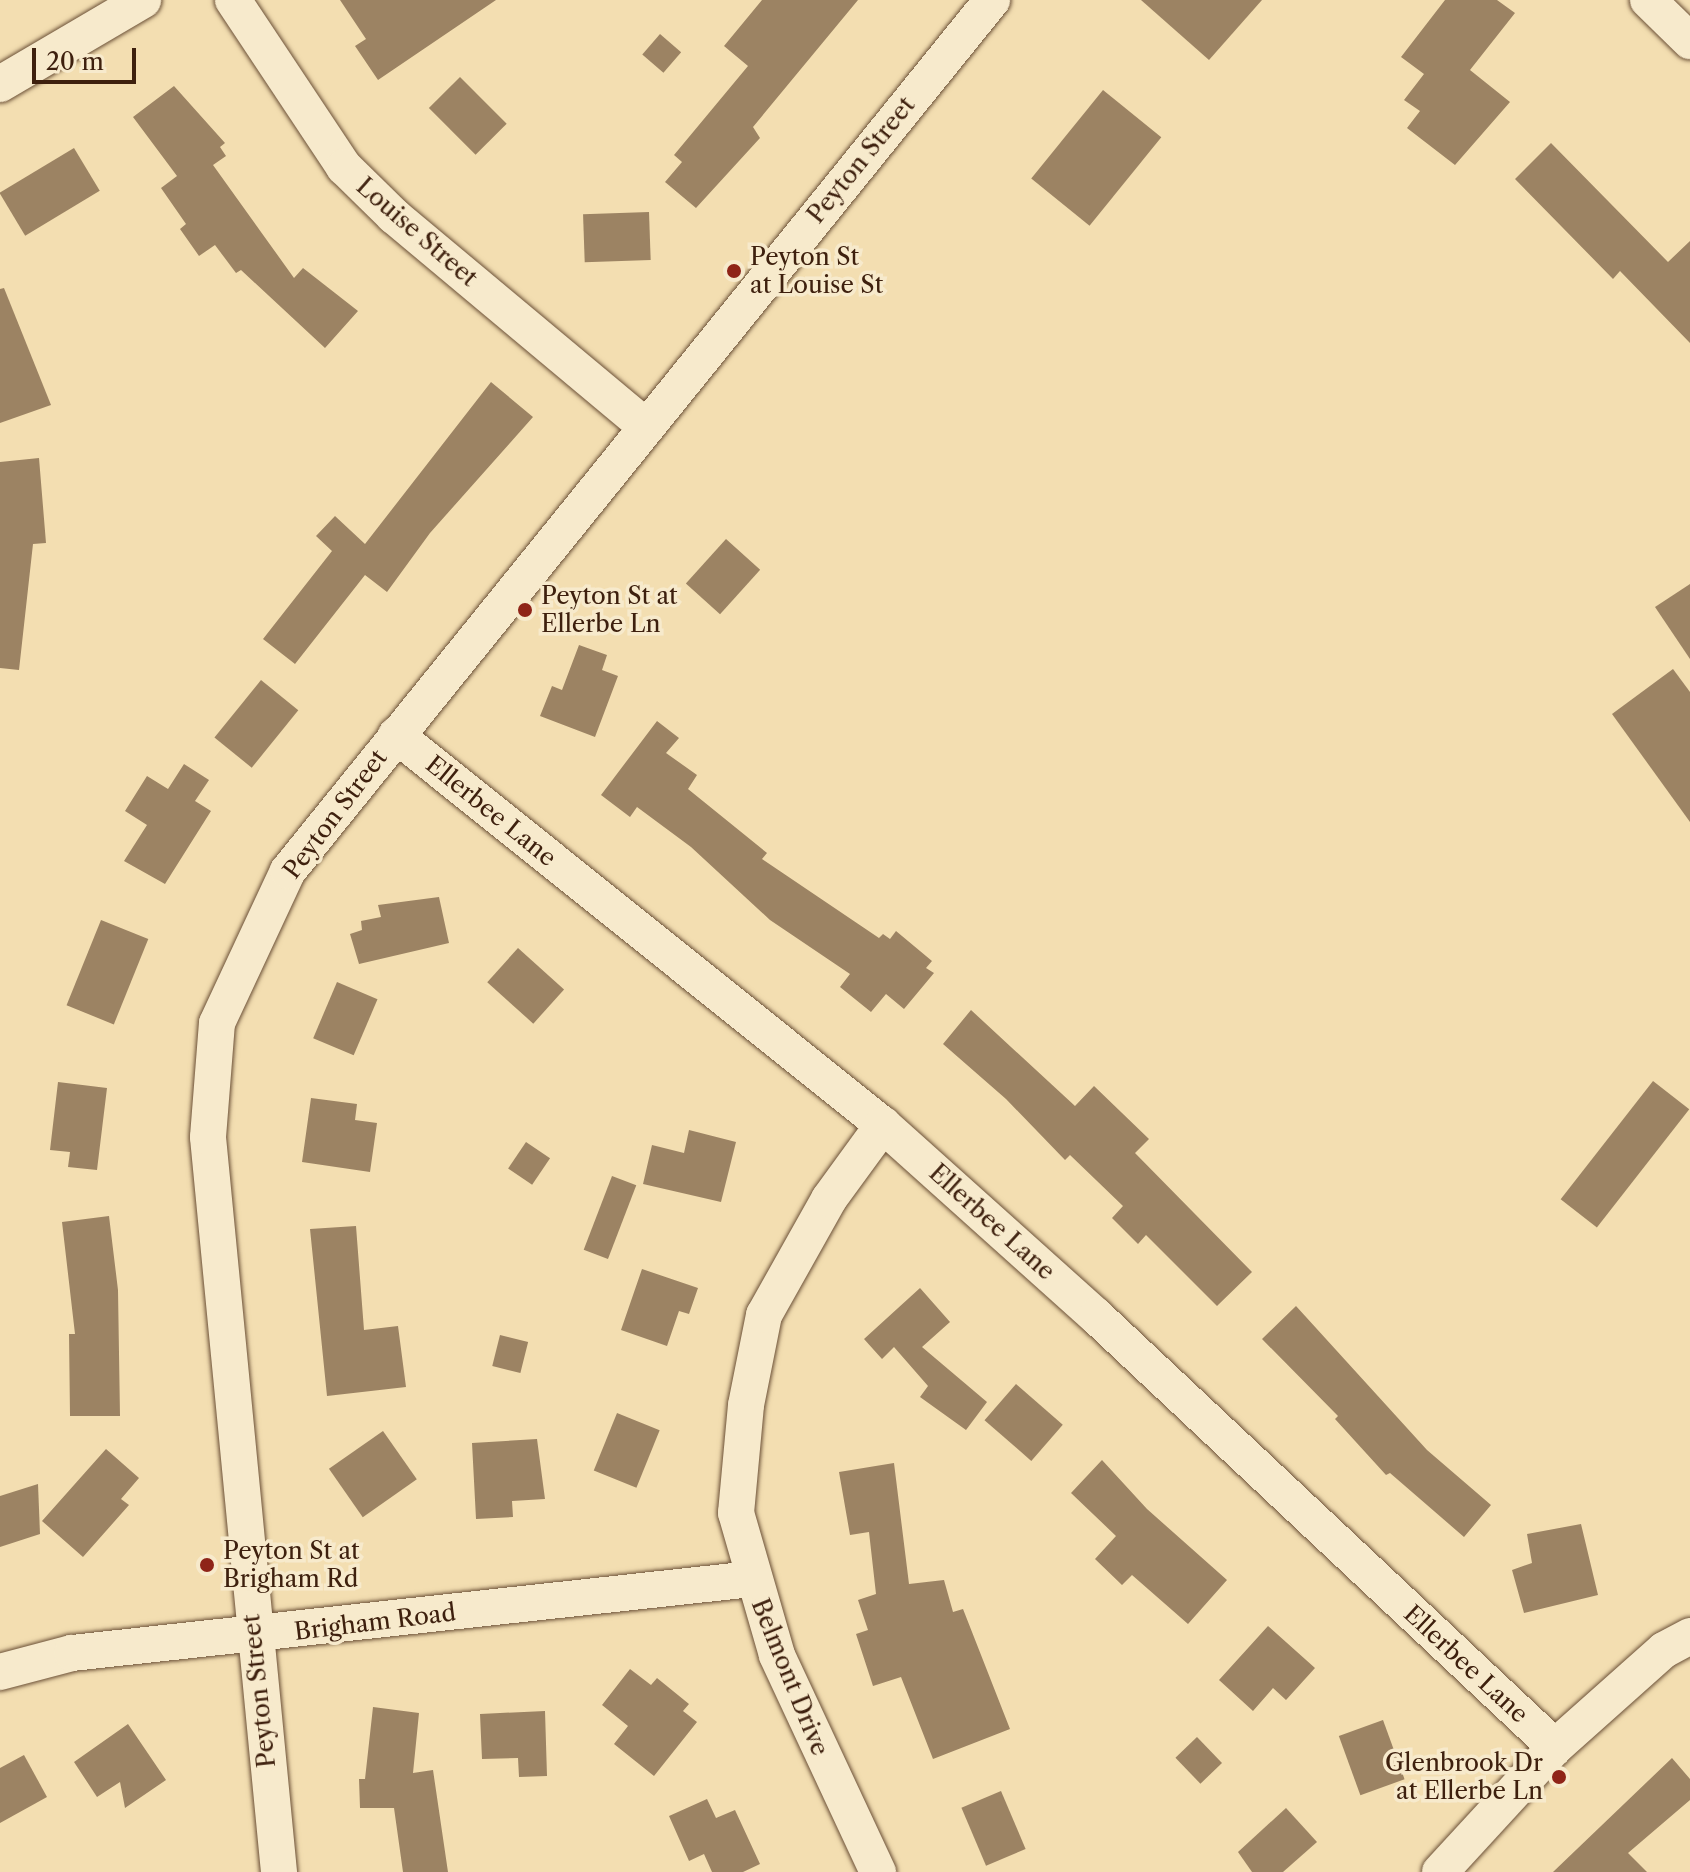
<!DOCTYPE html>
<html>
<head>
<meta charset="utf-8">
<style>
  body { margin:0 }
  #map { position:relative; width:1690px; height:1872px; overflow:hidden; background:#f3deb1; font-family:"Libre Caslon Text",serif }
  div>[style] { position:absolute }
  .building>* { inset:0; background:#9c8363; transform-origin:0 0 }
  .roads { filter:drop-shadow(0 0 2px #6b5037) drop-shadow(0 0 2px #6b5037) }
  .minor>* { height:36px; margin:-18px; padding:0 18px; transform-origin:18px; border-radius:18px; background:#f7eacc }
  .dots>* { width:22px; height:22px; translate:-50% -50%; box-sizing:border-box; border:4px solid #f7eacc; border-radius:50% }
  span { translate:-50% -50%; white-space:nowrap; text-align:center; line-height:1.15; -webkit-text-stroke:7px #f7eacc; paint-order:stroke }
  .street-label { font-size:24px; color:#3e200e }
  .poi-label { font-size:24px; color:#3e200e }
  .left { translate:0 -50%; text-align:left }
  .right { translate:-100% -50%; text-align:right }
  .scale { position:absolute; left:32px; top:48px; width:104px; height:36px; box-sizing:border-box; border:4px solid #3e200e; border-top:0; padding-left:10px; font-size:24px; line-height:28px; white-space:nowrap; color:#3e200e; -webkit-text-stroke:6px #f7eacc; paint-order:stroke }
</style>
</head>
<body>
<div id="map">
  <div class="building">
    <i style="clip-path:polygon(340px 0,496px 0,378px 80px,355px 46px,366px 39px)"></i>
    <i style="clip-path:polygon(762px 0,858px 0,753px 127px,760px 138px,696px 208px,665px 182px,682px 162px,674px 155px,748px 66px,724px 46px)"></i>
    <i style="clip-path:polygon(1141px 0,1262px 0,1209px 60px)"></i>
    <i style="clip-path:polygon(1445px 0,1497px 0,1515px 13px,1470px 70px,1510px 102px,1455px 165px,1407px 128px,1420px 111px,1404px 100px,1424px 74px,1401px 57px)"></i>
    <i style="left:660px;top:34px;width:28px;height:27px;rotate:41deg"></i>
    <i style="left:460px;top:77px;width:66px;height:44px;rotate:45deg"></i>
    <i style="clip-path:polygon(174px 86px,225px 143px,220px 147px,226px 156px,213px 165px,294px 278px,303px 268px,358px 311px,325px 348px,241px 270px,236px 273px,215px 245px,199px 256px,180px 229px,186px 224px,161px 188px,177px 176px,133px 117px)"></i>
    <i style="left:1103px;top:90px;width:75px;height:114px;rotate:39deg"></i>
    <i style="clip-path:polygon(1551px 143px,1668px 262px,1690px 241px,1690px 343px,1620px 271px,1613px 279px,1515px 179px)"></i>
    <i style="left:74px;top:148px;width:50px;height:87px;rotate:59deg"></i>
    <i style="left:649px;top:212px;width:48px;height:66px;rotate:88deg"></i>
    <i style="clip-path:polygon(4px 288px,51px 405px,0 423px,0 289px)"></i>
    <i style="clip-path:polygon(491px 382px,533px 417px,430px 533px,387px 592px,365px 575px,295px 664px,263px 639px,332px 551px,316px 536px,335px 516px,365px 544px)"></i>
    <i style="clip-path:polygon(39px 458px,46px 543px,33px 544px,19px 670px,0 668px,0 462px)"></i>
    <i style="left:726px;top:539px;width:46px;height:60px;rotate:42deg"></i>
    <i style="clip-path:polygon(1690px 584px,1690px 659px,1655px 607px)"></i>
    <i style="clip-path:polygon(579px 645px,607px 655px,602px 670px,618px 676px,595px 737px,540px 716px,552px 686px,562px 690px)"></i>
    <i style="clip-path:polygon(1673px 669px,1690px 692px,1690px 822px,1612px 714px)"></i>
    <i style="left:261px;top:680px;width:48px;height:74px;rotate:39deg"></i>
    <i style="clip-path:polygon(657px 721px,679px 738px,666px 753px,697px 775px,688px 789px,767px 853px,762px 859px,879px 938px,883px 934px,890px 939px,896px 931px,932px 961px,926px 968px,934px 973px,904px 1009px,886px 994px,871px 1012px,840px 987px,850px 974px,770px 920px,691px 847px,637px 807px,630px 817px,601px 795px)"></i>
    <i style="clip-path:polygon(184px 764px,209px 780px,195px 801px,211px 811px,165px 884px,124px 861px,147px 825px,125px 811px,147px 776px,168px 789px)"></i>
    <i style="clip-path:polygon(439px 897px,449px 943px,359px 964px,350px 934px,362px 930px,361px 921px,381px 917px,378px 905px)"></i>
    <i style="left:101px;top:920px;width:51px;height:92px;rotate:22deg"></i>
    <i style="left:518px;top:948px;width:62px;height:46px;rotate:42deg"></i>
    <i style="left:337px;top:982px;width:44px;height:61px;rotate:23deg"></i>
    <i style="clip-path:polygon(971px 1010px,1075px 1106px,1094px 1086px,1149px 1139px,1135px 1153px,1252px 1272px,1217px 1306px,1146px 1235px,1138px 1244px,1112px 1218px,1123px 1206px,1070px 1155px,1065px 1160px,1006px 1099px,943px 1044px)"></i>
    <i style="left:1653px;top:1081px;width:46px;height:150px;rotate:38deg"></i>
    <i style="clip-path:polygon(58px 1082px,107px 1088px,97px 1170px,68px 1167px,70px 1152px,50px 1150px)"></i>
    <i style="clip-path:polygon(311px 1098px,357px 1104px,355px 1120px,377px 1123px,370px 1172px,302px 1162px)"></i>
    <i style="clip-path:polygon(689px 1130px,736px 1142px,721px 1202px,643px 1184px,652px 1145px,684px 1153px)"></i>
    <i style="left:526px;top:1142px;width:29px;height:32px;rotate:34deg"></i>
    <i style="left:612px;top:1176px;width:26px;height:79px;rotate:21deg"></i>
    <i style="clip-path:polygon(109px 1216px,118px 1290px,120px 1416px,70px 1416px,69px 1334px,75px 1334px,62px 1222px)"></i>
    <i style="clip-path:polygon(356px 1226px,364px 1330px,398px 1326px,406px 1387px,327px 1396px,310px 1229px)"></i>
    <i style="clip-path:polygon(642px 1269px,698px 1288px,689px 1314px,679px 1311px,667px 1346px,621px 1330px)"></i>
    <i style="clip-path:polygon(920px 1288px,950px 1322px,922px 1347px,987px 1402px,966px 1430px,920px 1397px,928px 1386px,894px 1347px,882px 1359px,864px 1339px)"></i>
    <i style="clip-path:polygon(1296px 1306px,1427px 1450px,1491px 1505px,1464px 1537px,1390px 1473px,1386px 1475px,1335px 1419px,1338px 1416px,1262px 1339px)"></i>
    <i style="left:500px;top:1335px;width:29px;height:32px;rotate:14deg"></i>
    <i style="left:1016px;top:1384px;width:62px;height:48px;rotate:41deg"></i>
    <i style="left:617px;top:1413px;width:46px;height:62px;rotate:22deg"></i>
    <i style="left:383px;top:1431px;width:59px;height:66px;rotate:55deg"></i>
    <i style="clip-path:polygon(537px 1439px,545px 1499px,512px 1501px,513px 1517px,476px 1519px,472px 1443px)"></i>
    <i style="clip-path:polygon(106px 1449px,139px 1478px,121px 1499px,129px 1505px,83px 1557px,42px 1521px)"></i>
    <i style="clip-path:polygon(1102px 1460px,1147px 1509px,1227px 1580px,1188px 1624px,1132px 1575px,1122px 1585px,1095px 1559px,1116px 1536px,1071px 1493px)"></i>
    <i style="clip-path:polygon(894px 1463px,909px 1584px,944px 1580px,953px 1612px,963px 1609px,1010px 1729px,933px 1759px,901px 1677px,873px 1686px,856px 1634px,868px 1630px,858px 1600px,876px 1594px,869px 1532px,850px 1535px,839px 1472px)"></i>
    <i style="clip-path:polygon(38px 1484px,40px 1534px,0 1547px,0 1496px)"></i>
    <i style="clip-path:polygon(1581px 1524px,1598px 1595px,1524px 1613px,1512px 1570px,1532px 1563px,1527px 1534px)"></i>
    <i style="clip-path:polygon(1268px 1626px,1315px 1668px,1286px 1700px,1273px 1688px,1253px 1711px,1219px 1680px)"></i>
    <i style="clip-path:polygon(630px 1669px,651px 1685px,657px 1678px,689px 1704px,683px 1711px,697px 1722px,654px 1776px,614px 1744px,628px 1726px,602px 1705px)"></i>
    <i style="clip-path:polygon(373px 1707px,419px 1713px,413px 1773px,433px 1770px,448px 1872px,403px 1872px,394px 1808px,360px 1808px,359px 1779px,365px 1779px)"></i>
    <i style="clip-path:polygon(545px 1711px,547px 1776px,519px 1777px,518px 1758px,482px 1759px,480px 1714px)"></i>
    <i style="left:1383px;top:1720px;width:63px;height:47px;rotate:70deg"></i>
    <i style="clip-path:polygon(128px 1724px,166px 1780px,125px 1808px,120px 1782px,97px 1797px,74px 1762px)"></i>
    <i style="left:1197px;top:1737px;width:36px;height:30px;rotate:46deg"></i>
    <i style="clip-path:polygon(24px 1755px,47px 1797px,0 1823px,0 1768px)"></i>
    <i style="clip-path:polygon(1672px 1758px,1690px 1779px,1690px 1800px,1628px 1853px,1647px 1872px,1553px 1872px)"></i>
    <i style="left:1001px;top:1791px;width:63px;height:43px;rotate:67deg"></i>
    <i style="clip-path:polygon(707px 1799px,716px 1818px,735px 1810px,760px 1864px,743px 1872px,712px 1872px,704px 1854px,689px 1861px,669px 1816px)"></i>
    <i style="clip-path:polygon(1286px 1808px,1317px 1842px,1283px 1872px,1252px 1872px,1238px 1852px)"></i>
  </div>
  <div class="roads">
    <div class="minor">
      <i style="left:233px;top:0;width:201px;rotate:56.4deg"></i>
      <i style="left:344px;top:167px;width:70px;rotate:44.4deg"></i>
      <i style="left:394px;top:216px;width:326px;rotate:39.9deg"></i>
      <i style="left:1648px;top:0;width:59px;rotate:44.3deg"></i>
      <i style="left:0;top:84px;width:166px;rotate:-30.4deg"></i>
      <i style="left:396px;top:735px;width:624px;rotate:38.69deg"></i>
      <i style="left:883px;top:1125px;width:286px;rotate:41.9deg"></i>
      <i style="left:1096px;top:1316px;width:630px;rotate:43.2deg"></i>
      <i style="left:0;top:1672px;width:74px;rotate:-14.8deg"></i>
      <i style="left:72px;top:1653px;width:684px;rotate:-6.21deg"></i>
      <i style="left:279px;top:1872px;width:738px;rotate:-95.52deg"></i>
      <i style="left:208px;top:1137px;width:114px;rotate:-85.5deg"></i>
      <i style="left:217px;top:1023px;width:168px;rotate:-65deg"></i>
      <i style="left:288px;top:871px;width:1120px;rotate:-51.05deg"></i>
      <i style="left:878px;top:1872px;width:239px;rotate:-115deg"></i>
      <i style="left:777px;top:1655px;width:148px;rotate:-106.1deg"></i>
      <i style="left:736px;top:1513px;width:108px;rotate:-84.7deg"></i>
      <i style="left:746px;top:1405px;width:92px;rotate:-78.7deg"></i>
      <i style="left:764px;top:1315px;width:133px;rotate:-60.7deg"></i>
      <i style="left:829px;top:1199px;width:92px;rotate:-53.9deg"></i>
      <i style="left:1440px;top:1872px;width:170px;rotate:-47.4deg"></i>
      <i style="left:1555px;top:1747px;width:146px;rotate:-41.7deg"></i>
      <i style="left:1664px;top:1650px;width:30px;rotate:-28deg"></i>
    </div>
  </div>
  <div class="dots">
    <i style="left:734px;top:271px;background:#8f2418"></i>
    <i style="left:525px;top:610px;background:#8f2418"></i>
    <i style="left:207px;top:1565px;background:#8f2418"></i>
    <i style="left:1559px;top:1777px;background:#8f2418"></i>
  </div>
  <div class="street-label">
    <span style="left:861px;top:160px;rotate:-51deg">Peyton Street</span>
    <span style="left:417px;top:232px;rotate:41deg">Louise Street</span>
    <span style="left:491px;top:811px;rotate:39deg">Ellerbee Lane</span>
    <span style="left:335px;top:814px;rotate:-53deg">Peyton Street</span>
    <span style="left:992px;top:1222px;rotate:42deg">Ellerbee Lane</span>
    <span style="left:375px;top:1622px;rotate:-7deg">Brigham Road</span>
    <span style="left:1466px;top:1664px;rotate:43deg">Ellerbee Lane</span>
    <span style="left:790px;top:1677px;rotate:68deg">Belmont Drive</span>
    <span style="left:259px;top:1691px;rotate:-96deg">Peyton Street</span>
  </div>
  <div class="poi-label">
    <span class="left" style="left:750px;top:271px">Peyton St<br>at Louise St</span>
    <span class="left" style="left:541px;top:610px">Peyton St at<br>Ellerbe Ln</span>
    <span class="left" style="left:223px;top:1565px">Peyton St at<br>Brigham Rd</span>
    <span class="right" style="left:1543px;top:1777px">Glenbrook Dr<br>at Ellerbe Ln</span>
  </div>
  <div class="scale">20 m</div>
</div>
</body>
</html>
